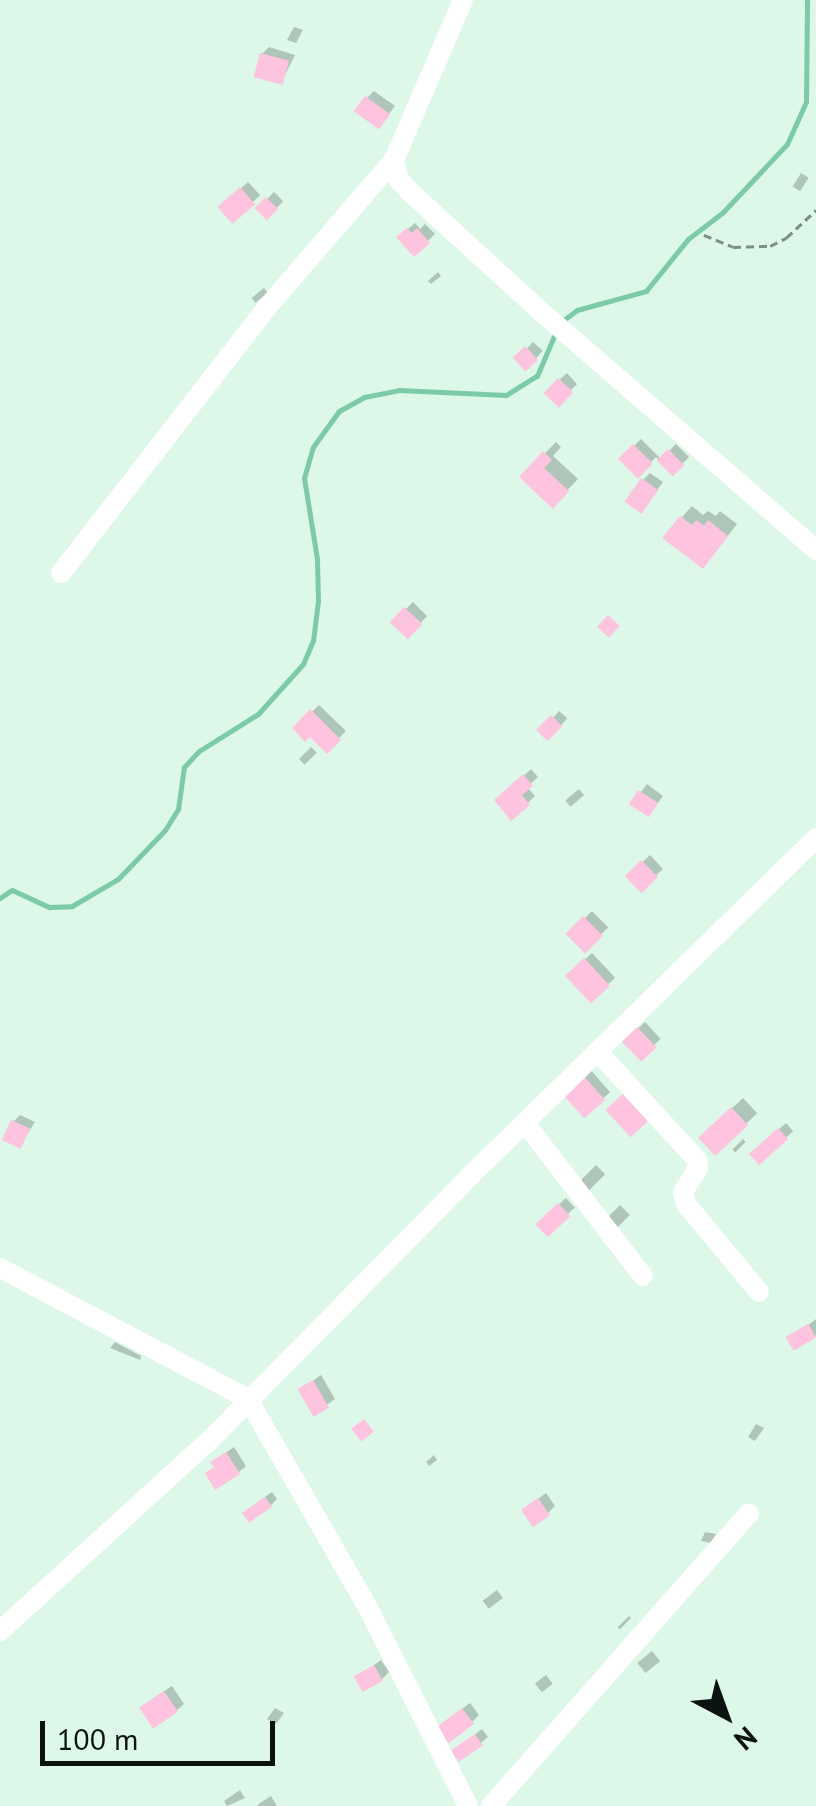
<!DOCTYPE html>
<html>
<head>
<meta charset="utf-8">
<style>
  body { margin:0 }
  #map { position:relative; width:816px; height:1806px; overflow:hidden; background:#ddf7e9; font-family:"PT Sans",sans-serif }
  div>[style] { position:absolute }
  .shadow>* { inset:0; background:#0003; transform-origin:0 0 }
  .stream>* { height:5px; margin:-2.5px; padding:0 2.5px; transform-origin:2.5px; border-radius:2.5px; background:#7ccba6 }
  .building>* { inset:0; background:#fec3df; transform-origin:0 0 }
  .path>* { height:2.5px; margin-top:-1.25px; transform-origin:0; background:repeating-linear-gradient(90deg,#7c8e85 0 8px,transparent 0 13px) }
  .minor>* { height:20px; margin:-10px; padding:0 10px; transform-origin:10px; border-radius:10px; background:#fff }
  span { translate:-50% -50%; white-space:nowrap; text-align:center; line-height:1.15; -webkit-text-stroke:9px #ddf7e9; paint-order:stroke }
  .north { position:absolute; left:676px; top:1666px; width:100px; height:100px; -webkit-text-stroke:8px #ddf7e9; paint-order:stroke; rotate:139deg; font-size:28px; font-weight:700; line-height:40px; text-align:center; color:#0a130f }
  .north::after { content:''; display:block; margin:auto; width:35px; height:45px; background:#0a130f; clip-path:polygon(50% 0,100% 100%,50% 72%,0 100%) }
  .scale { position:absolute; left:40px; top:1721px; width:235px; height:45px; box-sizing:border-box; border:5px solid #0a130f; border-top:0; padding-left:12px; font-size:30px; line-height:35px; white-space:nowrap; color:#0a130f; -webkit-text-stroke:8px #ddf7e9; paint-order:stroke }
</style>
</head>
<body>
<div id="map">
  <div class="shadow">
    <i style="clip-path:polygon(294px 27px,303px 30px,296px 43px,287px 40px)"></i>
    <i style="clip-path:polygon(269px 47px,295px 55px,281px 83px,262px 54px)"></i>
    <i style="clip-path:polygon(374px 91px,395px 106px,385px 119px,367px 98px)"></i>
    <i style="left:801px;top:173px;width:9px;height:16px;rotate:32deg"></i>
    <i style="left:248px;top:182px;width:18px;height:37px;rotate:47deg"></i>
    <i style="left:274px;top:192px;width:13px;height:23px;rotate:45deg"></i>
    <i style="clip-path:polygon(415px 223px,420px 229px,425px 224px,435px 234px,414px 254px,399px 237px)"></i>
    <i style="clip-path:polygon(438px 272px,441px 276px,431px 284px,428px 281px)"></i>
    <i style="left:264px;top:288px;width:6px;height:16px;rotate:51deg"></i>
    <i style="left:533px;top:342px;width:13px;height:23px;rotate:42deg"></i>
    <i style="left:567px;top:373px;width:15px;height:28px;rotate:48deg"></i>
    <i style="clip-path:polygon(641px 439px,661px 459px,676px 444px,689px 457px,672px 474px,656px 457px,638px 475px,621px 459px)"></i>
    <i style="clip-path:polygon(556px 442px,561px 447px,553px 456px,578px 479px,553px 505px,522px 477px)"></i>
    <i style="clip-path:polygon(650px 473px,663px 482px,647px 504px,643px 480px)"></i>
    <i style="clip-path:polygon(692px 506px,703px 515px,708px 511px,716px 516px,720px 511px,737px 524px,713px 555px,682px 517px)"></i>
    <i style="left:413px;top:602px;width:20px;height:28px;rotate:45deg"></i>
    <i style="clip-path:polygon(319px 705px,346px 731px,327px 750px,310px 733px,295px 728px)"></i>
    <i style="left:559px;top:711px;width:11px;height:26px;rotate:41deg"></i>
    <i style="left:311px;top:747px;width:8px;height:17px;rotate:45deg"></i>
    <i style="clip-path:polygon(531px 769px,538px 777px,527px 787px,535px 796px,512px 818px,497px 801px)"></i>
    <i style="clip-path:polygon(647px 784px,663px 796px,654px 808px,632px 804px)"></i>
    <i style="left:579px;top:789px;width:8px;height:18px;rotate:50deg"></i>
    <i style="left:650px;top:855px;width:19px;height:30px;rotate:47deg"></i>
    <i style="left:592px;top:911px;width:23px;height:32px;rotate:45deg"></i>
    <i style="left:592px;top:953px;width:34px;height:33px;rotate:47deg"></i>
    <i style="left:645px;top:1022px;width:23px;height:27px;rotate:47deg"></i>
    <i style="left:589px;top:1068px;width:32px;height:35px;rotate:49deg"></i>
    <i style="left:743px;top:1098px;width:21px;height:58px;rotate:47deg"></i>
    <i style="clip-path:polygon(20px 1115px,35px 1122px,19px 1147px,13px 1122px)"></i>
    <i style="left:786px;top:1123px;width:11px;height:46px;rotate:49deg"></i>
    <i style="left:743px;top:1139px;width:4px;height:15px;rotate:45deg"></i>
    <i style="left:596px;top:1165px;width:13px;height:26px;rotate:45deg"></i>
    <i style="left:566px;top:1198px;width:13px;height:37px;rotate:48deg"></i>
    <i style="left:620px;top:1205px;width:14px;height:23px;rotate:45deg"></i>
    <i style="clip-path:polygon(816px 1319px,816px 1335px,797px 1349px,797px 1334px)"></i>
    <i style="clip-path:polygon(115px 1342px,141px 1356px,140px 1360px,110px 1348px)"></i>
    <i style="clip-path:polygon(321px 1375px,335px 1399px,314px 1414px,300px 1390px)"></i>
    <i style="clip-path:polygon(756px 1424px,764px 1428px,755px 1441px,748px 1437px)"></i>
    <i style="clip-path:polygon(234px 1447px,246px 1466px,239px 1472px,213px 1462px)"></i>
    <i style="clip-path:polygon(434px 1455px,437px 1460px,429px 1466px,426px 1462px)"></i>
    <i style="clip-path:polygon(272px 1492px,277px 1499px,270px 1506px,244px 1512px)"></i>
    <i style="clip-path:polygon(546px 1493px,555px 1506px,548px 1513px,531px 1504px)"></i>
    <i style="clip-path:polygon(705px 1532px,716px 1534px,711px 1543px,701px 1541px)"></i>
    <i style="left:497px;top:1590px;width:10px;height:18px;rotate:53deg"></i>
    <i style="left:629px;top:1616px;width:3px;height:16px;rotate:45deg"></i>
    <i style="left:652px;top:1651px;width:13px;height:19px;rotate:51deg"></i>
    <i style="clip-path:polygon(381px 1660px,389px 1672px,382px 1679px,357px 1677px)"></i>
    <i style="left:546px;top:1675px;width:11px;height:14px;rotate:52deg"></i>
    <i style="clip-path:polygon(172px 1686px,184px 1704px,177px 1710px,149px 1701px)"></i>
    <i style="clip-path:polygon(470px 1703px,479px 1715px,472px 1722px,446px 1721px)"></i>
    <i style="clip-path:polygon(275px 1708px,284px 1713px,276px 1724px,267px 1719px)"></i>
    <i style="clip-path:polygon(482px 1729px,488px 1737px,461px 1760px,462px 1745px)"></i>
    <i style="clip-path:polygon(240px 1790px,245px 1798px,227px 1806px,224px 1801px)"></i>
    <i style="clip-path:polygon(271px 1796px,277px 1806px,257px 1806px,260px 1803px)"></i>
  </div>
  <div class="stream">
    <i style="left:565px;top:319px;width:15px;rotate:-37deg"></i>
    <i style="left:577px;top:310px;width:72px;rotate:-15.4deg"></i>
    <i style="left:646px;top:291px;width:67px;rotate:-51.1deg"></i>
    <i style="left:688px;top:239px;width:44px;rotate:-37.6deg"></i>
    <i style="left:723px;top:212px;width:93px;rotate:-46.7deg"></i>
    <i style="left:787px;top:144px;width:46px;rotate:-65.7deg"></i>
    <i style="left:806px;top:102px;width:102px;rotate:-89.4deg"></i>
    <i style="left:0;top:898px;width:14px;rotate:-34deg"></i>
    <i style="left:12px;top:890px;width:41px;rotate:24.7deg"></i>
    <i style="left:49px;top:907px;width:23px;rotate:-2deg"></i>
    <i style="left:72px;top:906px;width:53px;rotate:-30.4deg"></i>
    <i style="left:118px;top:879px;width:68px;rotate:-46.2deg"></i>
    <i style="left:165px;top:830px;width:25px;rotate:-58deg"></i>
    <i style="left:178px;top:809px;width:42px;rotate:-81.9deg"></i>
    <i style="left:184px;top:767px;width:22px;rotate:-47deg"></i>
    <i style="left:199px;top:751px;width:70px;rotate:-32.1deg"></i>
    <i style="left:258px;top:714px;width:67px;rotate:-48deg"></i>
    <i style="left:303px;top:664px;width:25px;rotate:-67deg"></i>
    <i style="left:313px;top:641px;width:40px;rotate:-82.9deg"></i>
    <i style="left:318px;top:601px;width:42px;rotate:-91.4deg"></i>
    <i style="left:317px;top:559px;width:82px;rotate:-99.1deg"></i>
    <i style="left:304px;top:478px;width:32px;rotate:-74deg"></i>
    <i style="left:313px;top:447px;width:44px;rotate:-54.2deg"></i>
    <i style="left:339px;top:411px;width:29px;rotate:-29deg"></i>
    <i style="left:364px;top:397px;width:36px;rotate:-11deg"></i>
    <i style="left:399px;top:390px;width:107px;rotate:2.7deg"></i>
    <i style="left:506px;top:395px;width:36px;rotate:-32deg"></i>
    <i style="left:537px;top:376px;width:43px;rotate:-67deg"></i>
  </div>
  <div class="building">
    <i style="left:260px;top:53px;width:30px;height:25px;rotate:15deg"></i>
    <i style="left:365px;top:96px;width:31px;height:19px;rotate:36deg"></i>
    <i style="left:240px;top:187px;width:23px;height:30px;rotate:49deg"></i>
    <i style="left:266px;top:197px;width:17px;height:16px;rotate:45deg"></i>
    <i style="clip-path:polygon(407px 228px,412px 233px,417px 228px,430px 243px,414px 257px,396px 237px)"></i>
    <i style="left:525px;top:346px;width:19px;height:17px;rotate:47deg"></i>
    <i style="left:558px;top:378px;width:21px;height:21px;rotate:43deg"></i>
    <i style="left:633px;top:444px;width:28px;height:21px;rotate:45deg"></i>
    <i style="left:668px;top:449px;width:23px;height:16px;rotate:45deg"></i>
    <i style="clip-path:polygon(543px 451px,552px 460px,544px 468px,569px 491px,553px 509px,519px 477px)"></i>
    <i style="left:641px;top:478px;width:21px;height:29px;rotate:35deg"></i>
    <i style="clip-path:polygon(680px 516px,692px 525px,696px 520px,704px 526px,708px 520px,728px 536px,703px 569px,662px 538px)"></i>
    <i style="left:404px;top:607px;width:25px;height:21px;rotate:43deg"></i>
    <i style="left:608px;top:615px;width:16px;height:16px;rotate:43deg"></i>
    <i style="clip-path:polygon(310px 709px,341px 740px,327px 754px,310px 737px,305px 742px,292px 728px)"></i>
    <i style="left:551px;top:715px;width:16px;height:21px;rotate:45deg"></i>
    <i style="clip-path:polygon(523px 774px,533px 786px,522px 795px,530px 805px,511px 821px,494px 800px)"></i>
    <i style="left:638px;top:790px;width:24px;height:17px;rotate:33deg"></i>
    <i style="left:641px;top:860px;width:24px;height:23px;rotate:45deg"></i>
    <i style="left:583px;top:916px;width:28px;height:25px;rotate:45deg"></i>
    <i style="left:584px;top:958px;width:38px;height:26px;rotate:47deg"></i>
    <i style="left:637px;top:1027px;width:28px;height:21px;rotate:46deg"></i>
    <i style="left:581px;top:1073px;width:36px;height:28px;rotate:48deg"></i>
    <i style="left:626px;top:1091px;width:37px;height:28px;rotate:47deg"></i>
    <i style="left:731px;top:1107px;width:25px;height:45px;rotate:47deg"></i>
    <i style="left:11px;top:1120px;width:21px;height:22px;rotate:25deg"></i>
    <i style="left:778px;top:1128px;width:15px;height:39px;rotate:48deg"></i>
    <i style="left:558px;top:1203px;width:18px;height:31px;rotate:47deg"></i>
    <i style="left:808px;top:1324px;width:16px;height:26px;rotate:60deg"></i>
    <i style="left:313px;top:1380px;width:32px;height:18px;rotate:60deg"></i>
    <i style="left:364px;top:1419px;width:16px;height:16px;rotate:52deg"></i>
    <i style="clip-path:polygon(226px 1452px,240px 1474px,215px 1490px,205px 1473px,214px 1467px,210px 1462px)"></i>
    <i style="left:265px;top:1497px;width:12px;height:28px;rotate:55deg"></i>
    <i style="left:538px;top:1498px;width:21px;height:21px;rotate:55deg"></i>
    <i style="left:374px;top:1665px;width:18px;height:23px;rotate:61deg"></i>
    <i style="left:164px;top:1691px;width:25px;height:30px;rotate:56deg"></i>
    <i style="left:462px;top:1708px;width:20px;height:32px;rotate:53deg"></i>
    <i style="left:475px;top:1734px;width:14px;height:29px;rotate:56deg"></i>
  </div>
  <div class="path">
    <i style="left:704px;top:235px;width:31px;rotate:22deg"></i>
    <i style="left:733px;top:247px;width:37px;rotate:-2deg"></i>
    <i style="left:770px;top:246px;width:18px;rotate:-27deg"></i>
    <i style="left:786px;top:238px;width:41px;rotate:-43deg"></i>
  </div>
  <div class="minor">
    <i style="left:394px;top:160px;width:21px;rotate:76deg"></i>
    <i style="left:399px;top:180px;width:15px;rotate:48deg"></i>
    <i style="left:409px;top:191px;width:184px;rotate:42.4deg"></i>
    <i style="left:545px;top:315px;width:359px;rotate:40.9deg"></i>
    <i style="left:61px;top:573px;width:331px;rotate:-52.2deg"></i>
    <i style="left:264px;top:311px;width:199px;rotate:-49.3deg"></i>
    <i style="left:394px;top:160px;width:174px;rotate:-66.7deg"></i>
    <i style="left:598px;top:1052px;width:147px;rotate:47.5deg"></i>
    <i style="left:697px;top:1160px;width:8px;rotate:83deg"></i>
    <i style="left:698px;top:1168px;width:28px;rotate:122deg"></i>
    <i style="left:683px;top:1192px;width:12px;rotate:76deg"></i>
    <i style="left:686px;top:1204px;width:114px;rotate:50.3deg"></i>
    <i style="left:525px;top:1123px;width:193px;rotate:52.4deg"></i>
    <i style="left:0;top:1268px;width:280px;rotate:27.8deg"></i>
    <i style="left:248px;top:1399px;width:239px;rotate:60.1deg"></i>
    <i style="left:367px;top:1606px;width:224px;rotate:63.2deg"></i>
    <i style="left:0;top:1631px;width:282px;rotate:-42.3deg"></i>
    <i style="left:209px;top:1441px;width:375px;rotate:-45.4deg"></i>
    <i style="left:472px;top:1174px;width:481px;rotate:-44.3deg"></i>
    <i style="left:491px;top:1806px;width:390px;rotate:-48.6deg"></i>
  </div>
  <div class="north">N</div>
  <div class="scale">100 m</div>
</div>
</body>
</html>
